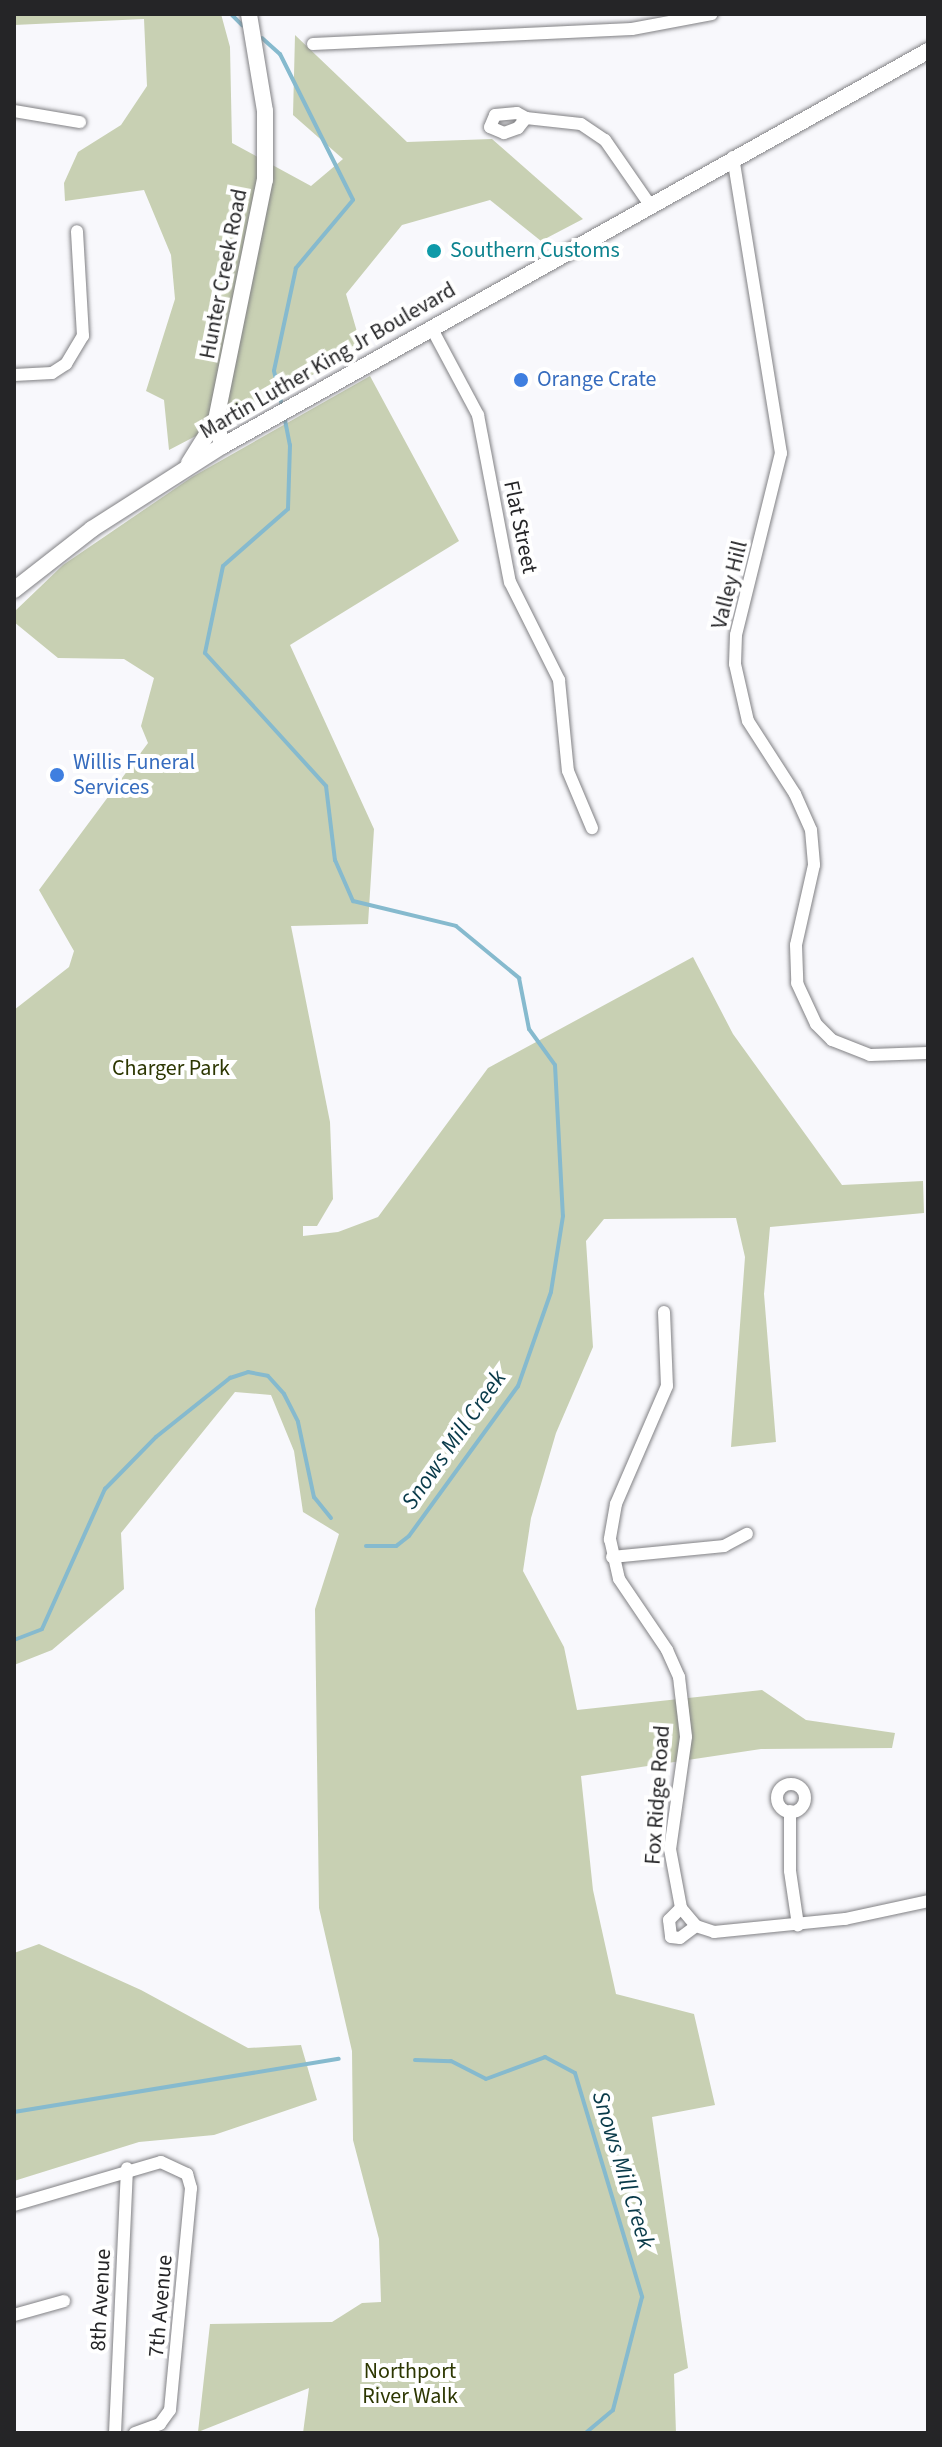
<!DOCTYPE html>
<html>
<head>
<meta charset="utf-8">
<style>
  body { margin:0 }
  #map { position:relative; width:942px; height:2447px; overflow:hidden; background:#f8f8fc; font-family:"Source Sans 3",sans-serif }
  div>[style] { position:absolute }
  .green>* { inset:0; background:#c8d0b3 }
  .stream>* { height:4px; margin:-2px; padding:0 2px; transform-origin:2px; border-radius:2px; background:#86bace }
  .roads { filter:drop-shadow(0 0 2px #818184) drop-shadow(0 0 2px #818184) }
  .minor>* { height:12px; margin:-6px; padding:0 6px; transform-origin:6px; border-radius:6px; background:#fff }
  .minor>.ring { margin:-6px; padding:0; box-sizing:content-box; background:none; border:12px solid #fff; border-radius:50% }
  .secondary>* { height:16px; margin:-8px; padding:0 8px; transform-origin:8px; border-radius:8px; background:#fff }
  .dots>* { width:22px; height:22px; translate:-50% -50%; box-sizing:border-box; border:4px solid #fff; border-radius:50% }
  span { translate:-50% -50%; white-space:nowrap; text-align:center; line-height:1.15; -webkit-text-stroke:8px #fff; paint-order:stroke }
  .culture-label { font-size:22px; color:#0d838f }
  .left { translate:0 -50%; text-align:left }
  .street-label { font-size:22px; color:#252527 }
  .shop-label { font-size:22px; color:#366cbe }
  .park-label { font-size:22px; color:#2d3702 }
  .water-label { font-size:24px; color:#093a49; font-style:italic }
  .frame { position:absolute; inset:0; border:16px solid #252527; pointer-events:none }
</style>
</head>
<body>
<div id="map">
  <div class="green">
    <i style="clip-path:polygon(14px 14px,221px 14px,230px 47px,232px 143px,311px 186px,343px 159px,293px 115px,295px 35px,407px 142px,492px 139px,583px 219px,541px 241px,490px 200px,402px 225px,346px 294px,362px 349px,169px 450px,164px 400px,146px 391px,175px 299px,171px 255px,144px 190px,65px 201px,64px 183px,78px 152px,121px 125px,147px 86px,144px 19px,14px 25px)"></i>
    <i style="clip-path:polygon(370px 376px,459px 541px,290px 645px,374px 829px,368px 924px,291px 926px,330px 1122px,333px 1199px,317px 1226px,303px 1226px,303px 1236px,338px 1232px,378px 1217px,488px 1068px,693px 957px,733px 1034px,842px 1185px,923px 1181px,924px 1213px,770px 1227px,764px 1294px,776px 1442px,731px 1447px,745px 1257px,736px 1218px,604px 1219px,586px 1241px,593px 1347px,556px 1433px,531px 1518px,523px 1571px,564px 1647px,577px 1710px,762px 1690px,806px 1720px,895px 1733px,892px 1748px,761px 1749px,581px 1776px,593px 1890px,616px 1994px,694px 2014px,715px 2105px,652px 2117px,688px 2368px,674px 2374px,676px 2433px,303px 2433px,309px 2388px,198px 2432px,210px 2324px,332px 2322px,362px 2303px,381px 2302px,379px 2239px,353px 2140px,352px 2051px,319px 1908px,315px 1609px,339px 1534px,303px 1512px,294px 1451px,271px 1395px,235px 1392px,121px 1533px,124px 1589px,52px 1650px,14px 1665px,14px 1010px,69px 967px,74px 951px,39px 890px,148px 743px,141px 726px,154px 678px,124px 659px,58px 658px,14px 622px,14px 612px,63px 565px,192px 477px)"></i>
    <i style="clip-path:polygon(39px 1944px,141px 1990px,248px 2048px,301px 2045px,317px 2100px,214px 2135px,139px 2142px,14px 2181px,14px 1953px)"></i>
  </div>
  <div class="stream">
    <i style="left:231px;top:14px;width:16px;rotate:45deg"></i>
    <i style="left:262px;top:38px;width:24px;rotate:42deg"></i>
    <i style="left:280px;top:54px;width:163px;rotate:63.4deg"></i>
    <i style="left:353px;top:200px;width:89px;rotate:130deg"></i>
    <i style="left:296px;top:268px;width:105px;rotate:102.1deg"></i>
    <i style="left:274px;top:371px;width:37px;rotate:77deg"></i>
    <i style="left:284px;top:415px;width:31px;rotate:79deg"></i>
    <i style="left:290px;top:445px;width:64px;rotate:91.8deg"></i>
    <i style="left:288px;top:509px;width:86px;rotate:138.8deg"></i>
    <i style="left:223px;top:566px;width:89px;rotate:101.7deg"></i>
    <i style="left:205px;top:653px;width:180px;rotate:47.7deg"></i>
    <i style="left:326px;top:786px;width:75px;rotate:83.1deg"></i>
    <i style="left:335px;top:860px;width:45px;rotate:66.3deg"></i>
    <i style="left:353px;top:901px;width:106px;rotate:13.6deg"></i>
    <i style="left:456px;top:926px;width:82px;rotate:39.5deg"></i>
    <i style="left:519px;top:978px;width:52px;rotate:78.9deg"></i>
    <i style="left:529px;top:1029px;width:44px;rotate:54.2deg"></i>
    <i style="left:555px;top:1065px;width:151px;rotate:87deg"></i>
    <i style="left:563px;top:1216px;width:77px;rotate:99deg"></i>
    <i style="left:551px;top:1292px;width:100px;rotate:109.3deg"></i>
    <i style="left:518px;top:1386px;width:185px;rotate:126deg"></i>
    <i style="left:409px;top:1536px;width:16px;rotate:142deg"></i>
    <i style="left:396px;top:1546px;width:30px;rotate:180deg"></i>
    <i style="left:14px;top:1640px;width:30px;rotate:-21deg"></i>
    <i style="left:42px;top:1629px;width:154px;rotate:-65.8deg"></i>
    <i style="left:105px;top:1489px;width:73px;rotate:-45.6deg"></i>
    <i style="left:156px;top:1437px;width:95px;rotate:-38.6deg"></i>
    <i style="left:230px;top:1378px;width:19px;rotate:-18deg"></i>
    <i style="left:248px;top:1372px;width:20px;rotate:11deg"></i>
    <i style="left:268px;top:1376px;width:24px;rotate:48deg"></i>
    <i style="left:284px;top:1394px;width:31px;rotate:63deg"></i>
    <i style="left:298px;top:1422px;width:77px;rotate:78deg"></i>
    <i style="left:314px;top:1497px;width:27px;rotate:51deg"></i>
    <i style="left:415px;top:2060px;width:36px;rotate:2deg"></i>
    <i style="left:451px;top:2061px;width:39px;rotate:27deg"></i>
    <i style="left:486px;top:2079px;width:63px;rotate:-20.4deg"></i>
    <i style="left:545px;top:2057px;width:34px;rotate:28deg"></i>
    <i style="left:575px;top:2073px;width:234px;rotate:73.3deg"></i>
    <i style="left:642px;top:2297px;width:117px;rotate:104.4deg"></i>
    <i style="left:613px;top:2410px;width:35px;rotate:140deg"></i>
    <i style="left:14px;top:2112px;width:329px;rotate:-9.3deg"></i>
  </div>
  <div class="roads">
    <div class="minor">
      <i style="left:313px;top:44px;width:319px;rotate:-2.7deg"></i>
      <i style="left:632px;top:29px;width:81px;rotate:-10.6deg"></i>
      <i style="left:14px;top:111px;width:67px;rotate:9.5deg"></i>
      <i style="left:517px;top:113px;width:10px;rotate:29deg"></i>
      <i style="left:526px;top:118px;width:13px;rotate:129deg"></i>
      <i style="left:518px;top:128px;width:15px;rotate:160deg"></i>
      <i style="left:504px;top:133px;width:15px;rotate:-157deg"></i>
      <i style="left:490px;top:127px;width:13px;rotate:-67deg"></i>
      <i style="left:495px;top:115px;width:22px;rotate:-5deg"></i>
      <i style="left:526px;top:118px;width:55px;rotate:6.2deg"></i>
      <i style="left:581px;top:124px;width:29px;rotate:34deg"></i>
      <i style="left:605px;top:140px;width:79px;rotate:55.3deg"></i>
      <i style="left:733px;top:157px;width:300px;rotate:80.8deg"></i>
      <i style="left:781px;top:453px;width:187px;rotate:103.9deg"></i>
      <i style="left:736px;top:635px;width:29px;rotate:92deg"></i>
      <i style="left:735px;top:664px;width:58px;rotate:77.2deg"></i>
      <i style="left:748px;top:721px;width:87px;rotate:57.2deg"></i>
      <i style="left:795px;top:794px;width:39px;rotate:66deg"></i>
      <i style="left:811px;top:830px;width:35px;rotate:85deg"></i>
      <i style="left:814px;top:865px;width:82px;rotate:102.7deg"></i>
      <i style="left:796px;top:945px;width:38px;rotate:88deg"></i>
      <i style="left:797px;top:983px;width:45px;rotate:65.1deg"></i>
      <i style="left:816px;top:1024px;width:23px;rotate:45deg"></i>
      <i style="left:832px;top:1040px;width:41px;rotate:21.5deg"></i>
      <i style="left:870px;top:1055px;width:58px;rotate:-2deg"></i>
      <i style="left:431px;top:327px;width:100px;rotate:61.9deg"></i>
      <i style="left:478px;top:415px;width:170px;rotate:79.2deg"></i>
      <i style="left:510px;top:582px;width:110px;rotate:63.4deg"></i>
      <i style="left:559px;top:680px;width:91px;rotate:84.4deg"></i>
      <i style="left:568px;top:771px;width:62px;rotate:67.2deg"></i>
      <i style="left:14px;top:375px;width:38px;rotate:-3deg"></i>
      <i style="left:52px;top:373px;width:17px;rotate:-33deg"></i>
      <i style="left:66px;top:364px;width:33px;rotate:-59deg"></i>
      <i style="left:83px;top:336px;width:105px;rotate:-93.3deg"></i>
      <i style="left:664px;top:1312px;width:74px;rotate:87.7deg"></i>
      <i style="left:667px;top:1386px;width:129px;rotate:113.4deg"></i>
      <i style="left:616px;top:1504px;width:36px;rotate:100deg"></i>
      <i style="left:610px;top:1539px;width:41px;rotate:77.3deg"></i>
      <i style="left:619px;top:1579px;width:86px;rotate:55.9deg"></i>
      <i style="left:667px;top:1650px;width:30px;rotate:66deg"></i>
      <i style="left:679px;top:1677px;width:60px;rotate:83.3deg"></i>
      <i style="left:686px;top:1737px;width:113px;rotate:98.1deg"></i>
      <i style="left:670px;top:1849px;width:60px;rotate:79.4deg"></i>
      <i style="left:681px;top:1908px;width:23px;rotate:50deg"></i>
      <i style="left:696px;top:1926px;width:19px;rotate:18deg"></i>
      <i style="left:714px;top:1932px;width:132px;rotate:-5.7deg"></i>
      <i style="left:845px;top:1919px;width:85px;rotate:-12.2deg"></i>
      <i style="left:612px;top:1557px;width:113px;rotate:-5.6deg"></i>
      <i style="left:724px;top:1546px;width:26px;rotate:-28deg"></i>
      <i class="ring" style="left:777px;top:1784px;width:16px;height:16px"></i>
      <i style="left:790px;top:1811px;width:60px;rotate:90deg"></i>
      <i style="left:790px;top:1871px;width:55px;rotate:81.6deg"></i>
      <i style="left:681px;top:1908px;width:17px;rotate:135deg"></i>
      <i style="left:669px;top:1920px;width:17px;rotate:83deg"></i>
      <i style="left:671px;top:1937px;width:9px;rotate:6deg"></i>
      <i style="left:680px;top:1938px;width:20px;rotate:-37deg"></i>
      <i style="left:14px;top:2205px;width:153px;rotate:-16.3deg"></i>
      <i style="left:161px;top:2162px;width:29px;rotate:25deg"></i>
      <i style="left:187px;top:2174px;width:15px;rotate:74deg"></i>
      <i style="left:191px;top:2188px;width:223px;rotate:95.4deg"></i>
      <i style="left:170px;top:2410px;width:17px;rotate:126deg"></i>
      <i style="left:160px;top:2424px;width:27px;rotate:160deg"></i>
      <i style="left:14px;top:2315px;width:52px;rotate:-15.6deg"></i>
      <i style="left:115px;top:2433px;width:265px;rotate:-87.4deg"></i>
    </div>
    <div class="secondary">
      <i style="left:222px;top:446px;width:27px;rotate:-103deg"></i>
      <i style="left:216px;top:420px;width:245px;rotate:-78.5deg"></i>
      <i style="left:265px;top:180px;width:69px;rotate:-90deg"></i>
      <i style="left:265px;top:111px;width:98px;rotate:-99.4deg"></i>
      <i style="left:189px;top:463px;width:51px;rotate:-57.9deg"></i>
      <i style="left:14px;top:590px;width:99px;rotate:-38deg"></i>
      <i style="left:92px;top:529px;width:154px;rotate:-32.6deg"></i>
      <i style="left:222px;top:446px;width:809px;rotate:-29.23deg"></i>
    </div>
  </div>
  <div class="dots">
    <i style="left:434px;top:251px;background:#0f9aa8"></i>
    <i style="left:521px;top:380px;background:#3f7fe0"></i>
    <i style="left:57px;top:775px;background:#3f7fe0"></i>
  </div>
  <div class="culture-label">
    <span class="left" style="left:450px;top:251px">Southern Customs</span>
  </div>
  <div class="street-label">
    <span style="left:224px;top:274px;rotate:-79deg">Hunter Creek Road</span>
    <span style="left:328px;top:361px;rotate:-30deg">Martin Luther King Jr Boulevard</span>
    <span style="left:520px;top:527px;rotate:78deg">Flat Street</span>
    <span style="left:730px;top:585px;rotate:-76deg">Valley Hill</span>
    <span style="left:658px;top:1795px;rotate:-86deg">Fox Ridge Road</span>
    <span style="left:101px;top:2300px;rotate:-87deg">8th Avenue</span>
    <span style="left:161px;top:2306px;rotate:-85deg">7th Avenue</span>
  </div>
  <div class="shop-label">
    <span class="left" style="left:537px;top:380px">Orange Crate</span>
    <span class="left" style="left:73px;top:775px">Willis Funeral<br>Services</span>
  </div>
  <div class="park-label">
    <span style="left:171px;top:1069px">Charger Park</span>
    <span style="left:410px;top:2384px">Northport<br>River Walk</span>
  </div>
  <div class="water-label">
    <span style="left:454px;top:1440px;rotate:-55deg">Snows Mill Creek</span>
    <span style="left:623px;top:2170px;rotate:73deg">Snows Mill Creek</span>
  </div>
  <div class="frame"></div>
</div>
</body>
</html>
